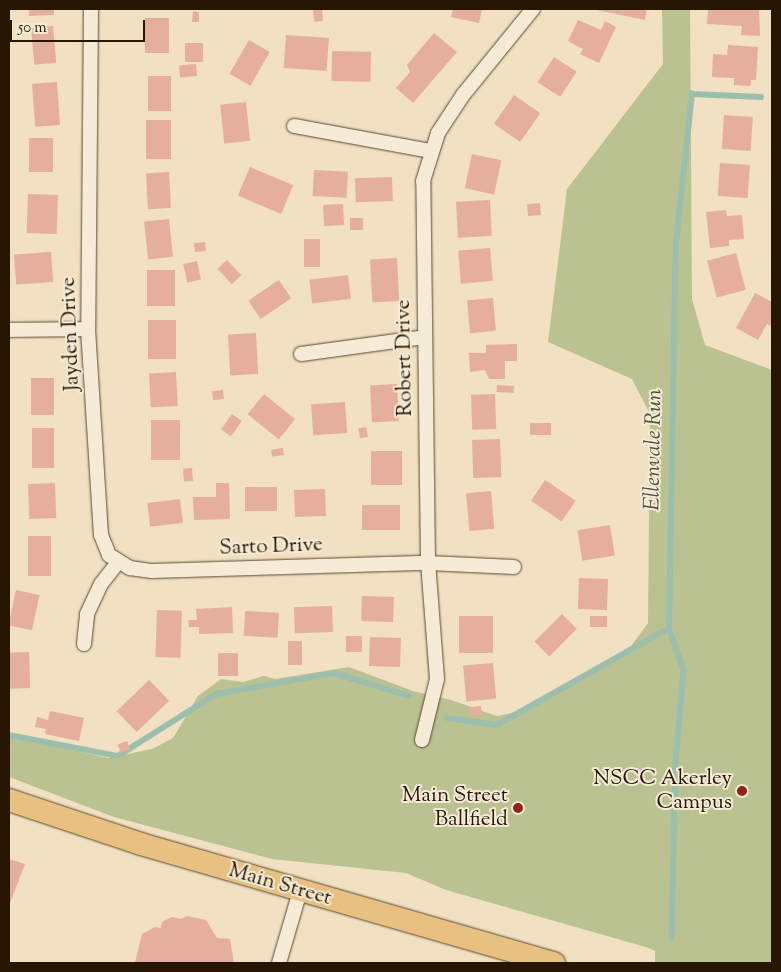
<!DOCTYPE html>
<html>
<head>
<meta charset="utf-8">
<style>
  body { margin:0 }
  #map { position:relative; width:781px; height:972px; overflow:hidden; background:#f1e0c1; font-family:"Sorts Mill Goudy",serif }
  div>[style] { position:absolute }
  .green>* { inset:0; background:#bbc292 }
  .stream>* { height:5.5px; margin:-2.75px; padding:0 2.75px; transform-origin:2.75px; border-radius:2.75px; background:#9cbead }
  .building>* { inset:0; background:#e6ae9c; transform-origin:0 0 }
  .roads { filter:drop-shadow(0 0 1px #594831) drop-shadow(0 0 1px #594831) }
  .street>* { height:14px; margin:-7px; padding:0 7px; transform-origin:7px; border-radius:7px; background:#f6ebd7 }
  .primary>* { height:22px; margin:-11px; padding:0 11px; transform-origin:11px; border-radius:11px; background:#e8c080 }
  .dots>* { width:14px; height:14px; translate:-50% -50%; box-sizing:border-box; border:2px solid #f6ebd7; border-radius:50% }
  span { translate:-50% -50%; white-space:nowrap; text-align:center; line-height:1.15; -webkit-text-stroke:4px #f6ebd7; paint-order:stroke }
  .street-label { font-size:21px; color:#261601 }
  .poi-label { font-size:21px; color:#261601 }
  .right { translate:-100% -50%; text-align:right }
  .water-label { font-size:22px; color:#4f513d; font-style:italic }
  .frame { position:absolute; inset:0; border:10px solid #261601; pointer-events:none }
  .scale { position:absolute; left:10px; top:20px; width:135px; height:22px; box-sizing:border-box; border:2px solid #261601; border-top:0; padding-left:6px; font-size:15px; line-height:18px; white-space:nowrap; color:#261601; -webkit-text-stroke:4px #f6ebd7; paint-order:stroke }
</style>
</head>
<body>
<div id="map">
  <div class="green">
    <i style="clip-path:polygon(662px 9px,690px 9px,692px 299px,705px 345px,772px 370px,772px 963px,655px 963px,655px 951px,649px 948px,446px 890px,406px 873px,272px 859px,114px 817px,9px 777px,9px 736px,108px 758px,152px 749px,173px 738px,198px 696px,221px 679px,243px 682px,264px 676px,275px 679px,349px 667px,413px 691px,451px 700px,497px 716px,512px 713px,597px 671px,631px 646px,648px 623px,650px 414px,632px 379px,548px 342px,567px 189px,663px 64px)"></i>
  </div>
  <div class="stream">
    <i style="left:669px;top:628px;width:45px;rotate:70.3deg"></i>
    <i style="left:684px;top:670px;width:92px;rotate:95deg"></i>
    <i style="left:676px;top:762px;width:175px;rotate:91.3deg"></i>
    <i style="left:447px;top:718px;width:50px;rotate:8deg"></i>
    <i style="left:497px;top:725px;width:197px;rotate:-29.4deg"></i>
    <i style="left:669px;top:628px;width:385px;rotate:-89deg"></i>
    <i style="left:676px;top:243px;width:150px;rotate:-83.9deg"></i>
    <i style="left:692px;top:94px;width:69px;rotate:2.5deg"></i>
    <i style="left:9px;top:735px;width:111px;rotate:10.9deg"></i>
    <i style="left:118px;top:756px;width:116px;rotate:-32.3deg"></i>
    <i style="left:216px;top:694px;width:120px;rotate:-10.1deg"></i>
    <i style="left:334px;top:673px;width:78px;rotate:17deg"></i>
  </div>
  <div class="building">
    <i style="clip-path:polygon(29px 9px,54px 9px,54px 15px,29px 16px)"></i>
    <i style="left:322px;top:9px;width:12px;height:9px;rotate:85deg"></i>
    <i style="clip-path:polygon(453px 9px,482px 9px,479px 23px,451px 17px)"></i>
    <i style="clip-path:polygon(592px 9px,647px 9px,645px 20px)"></i>
    <i style="clip-path:polygon(708px 9px,759px 9px,760px 36px,741px 35px,742px 26px,707px 24px)"></i>
    <i style="clip-path:polygon(193px 11px,199px 12px,199px 22px,192px 22px)"></i>
    <i style="left:145px;top:18px;width:24px;height:35px"></i>
    <i style="clip-path:polygon(578px 20px,601px 30px,605px 21px,616px 27px,599px 63px,580px 54px,583px 49px,568px 41px)"></i>
    <i style="left:53px;top:26px;width:37px;height:22px;rotate:85deg"></i>
    <i style="clip-path:polygon(434px 33px,457px 52px,413px 103px,396px 88px,410px 72px,407px 65px)"></i>
    <i style="left:286px;top:35px;width:43px;height:33px;rotate:4deg"></i>
    <i style="left:249px;top:40px;width:24px;height:39px;rotate:30deg"></i>
    <i style="left:185px;top:43px;width:18px;height:19px"></i>
    <i style="clip-path:polygon(728px 45px,758px 47px,756px 80px,751px 80px,750px 86px,734px 85px,734px 78px,712px 77px,713px 54px,727px 55px)"></i>
    <i style="left:332px;top:51px;width:39px;height:30px;rotate:1deg"></i>
    <i style="left:554px;top:57px;width:27px;height:30px;rotate:33deg"></i>
    <i style="left:196px;top:64px;width:12px;height:17px;rotate:85deg"></i>
    <i style="left:148px;top:76px;width:23px;height:35px"></i>
    <i style="left:57px;top:82px;width:43px;height:25px;rotate:86deg"></i>
    <i style="left:514px;top:95px;width:32px;height:35px;rotate:35deg"></i>
    <i style="left:246px;top:102px;width:39px;height:26px;rotate:84deg"></i>
    <i style="left:724px;top:115px;width:29px;height:34px;rotate:4deg"></i>
    <i style="left:146px;top:120px;width:25px;height:39px"></i>
    <i style="left:29px;top:138px;width:24px;height:34px"></i>
    <i style="left:472px;top:154px;width:30px;height:35px;rotate:12deg"></i>
    <i style="left:720px;top:163px;width:30px;height:33px;rotate:4deg"></i>
    <i style="left:250px;top:167px;width:47px;height:31px;rotate:23deg"></i>
    <i style="left:314px;top:170px;width:34px;height:26px;rotate:3deg"></i>
    <i style="left:169px;top:172px;width:36px;height:23px;rotate:87deg"></i>
    <i style="left:392px;top:177px;width:24px;height:37px;rotate:88deg"></i>
    <i style="left:28px;top:194px;width:30px;height:39px;rotate:2deg"></i>
    <i style="left:490px;top:200px;width:36px;height:34px;rotate:87deg"></i>
    <i style="left:540px;top:203px;width:12px;height:13px;rotate:85deg"></i>
    <i style="left:343px;top:204px;width:21px;height:20px;rotate:87deg"></i>
    <i style="clip-path:polygon(726px 210px,727px 216px,742px 215px,744px 239px,729px 240px,729px 246px,710px 248px,706px 212px)"></i>
    <i style="left:350px;top:218px;width:13px;height:12px"></i>
    <i style="left:169px;top:219px;width:38px;height:25px;rotate:84deg"></i>
    <i style="left:304px;top:239px;width:16px;height:28px"></i>
    <i style="left:205px;top:242px;width:9px;height:11px;rotate:84deg"></i>
    <i style="left:490px;top:248px;width:33px;height:32px;rotate:85deg"></i>
    <i style="left:51px;top:252px;width:30px;height:37px;rotate:86deg"></i>
    <i style="left:736px;top:253px;width:38px;height:30px;rotate:75deg"></i>
    <i style="left:397px;top:258px;width:43px;height:27px;rotate:87deg"></i>
    <i style="left:227px;top:260px;width:21px;height:13px;rotate:47deg"></i>
    <i style="left:197px;top:261px;width:19px;height:14px;rotate:78deg"></i>
    <i style="left:175px;top:270px;width:36px;height:28px;rotate:90deg"></i>
    <i style="left:348px;top:275px;width:24px;height:39px;rotate:83deg"></i>
    <i style="left:279px;top:280px;width:22px;height:37px;rotate:56deg"></i>
    <i style="clip-path:polygon(755px 293px,772px 302px,772px 327px,767px 324px,758px 340px,736px 328px)"></i>
    <i style="left:493px;top:298px;width:33px;height:26px;rotate:85deg"></i>
    <i style="left:148px;top:320px;width:28px;height:39px"></i>
    <i style="left:256px;top:333px;width:41px;height:28px;rotate:87deg"></i>
    <i style="clip-path:polygon(517px 344px,517px 361px,505px 361px,505px 379px,489px 379px,485px 370px,470px 372px,469px 353px,486px 353px,486px 345px)"></i>
    <i style="left:176px;top:372px;width:34px;height:27px;rotate:87deg"></i>
    <i style="left:54px;top:378px;width:37px;height:23px;rotate:90deg"></i>
    <i style="left:397px;top:384px;width:37px;height:27px;rotate:87deg"></i>
    <i style="left:497px;top:385px;width:17px;height:7px;rotate:3deg"></i>
    <i style="left:223px;top:390px;width:9px;height:11px;rotate:84deg"></i>
    <i style="left:264px;top:394px;width:40px;height:26px;rotate:39deg"></i>
    <i style="left:495px;top:394px;width:35px;height:24px;rotate:88deg"></i>
    <i style="left:345px;top:402px;width:31px;height:34px;rotate:86deg"></i>
    <i style="left:232px;top:414px;width:12px;height:19px;rotate:35deg"></i>
    <i style="left:151px;top:420px;width:29px;height:40px"></i>
    <i style="left:530px;top:423px;width:21px;height:12px"></i>
    <i style="left:366px;top:427px;width:10px;height:8px;rotate:79deg"></i>
    <i style="left:32px;top:428px;width:22px;height:40px"></i>
    <i style="left:500px;top:439px;width:38px;height:28px;rotate:88deg"></i>
    <i style="left:283px;top:448px;width:7px;height:12px;rotate:82deg"></i>
    <i style="left:371px;top:451px;width:31px;height:34px"></i>
    <i style="left:192px;top:468px;width:13px;height:9px;rotate:86deg"></i>
    <i style="left:545px;top:480px;width:37px;height:25px;rotate:34deg"></i>
    <i style="left:55px;top:483px;width:35px;height:27px;rotate:88deg"></i>
    <i style="clip-path:polygon(216px 483px,229px 483px,230px 519px,194px 520px,193px 497px,216px 497px)"></i>
    <i style="left:245px;top:487px;width:32px;height:24px"></i>
    <i style="left:325px;top:489px;width:27px;height:31px;rotate:88deg"></i>
    <i style="left:491px;top:491px;width:38px;height:25px;rotate:85deg"></i>
    <i style="left:180px;top:499px;width:24px;height:33px;rotate:83deg"></i>
    <i style="left:362px;top:505px;width:38px;height:25px"></i>
    <i style="left:610px;top:525px;width:31px;height:33px;rotate:81deg"></i>
    <i style="left:28px;top:536px;width:23px;height:40px"></i>
    <i style="left:579px;top:578px;width:29px;height:31px;rotate:2deg"></i>
    <i style="left:16px;top:590px;width:24px;height:36px;rotate:12deg"></i>
    <i style="left:362px;top:596px;width:32px;height:25px;rotate:2deg"></i>
    <i style="left:332px;top:606px;width:26px;height:38px;rotate:88deg"></i>
    <i style="clip-path:polygon(232px 607px,233px 633px,199px 634px,199px 627px,189px 627px,188px 620px,197px 620px,196px 609px)"></i>
    <i style="left:157px;top:610px;width:25px;height:47px;rotate:2deg"></i>
    <i style="left:245px;top:611px;width:34px;height:25px;rotate:3deg"></i>
    <i style="left:562px;top:614px;width:21px;height:39px;rotate:45deg"></i>
    <i style="left:459px;top:616px;width:34px;height:37px"></i>
    <i style="left:590px;top:616px;width:17px;height:11px"></i>
    <i style="left:346px;top:636px;width:16px;height:16px"></i>
    <i style="left:370px;top:637px;width:31px;height:29px;rotate:2deg"></i>
    <i style="left:288px;top:641px;width:14px;height:24px"></i>
    <i style="left:29px;top:652px;width:36px;height:20px;rotate:88deg"></i>
    <i style="left:238px;top:653px;width:23px;height:20px;rotate:90deg"></i>
    <i style="left:493px;top:663px;width:36px;height:30px;rotate:85deg"></i>
    <i style="left:149px;top:680px;width:29px;height:45px;rotate:46deg"></i>
    <i style="left:481px;top:706px;width:9px;height:12px;rotate:84deg"></i>
    <i style="clip-path:polygon(50px 711px,84px 718px,79px 741px,45px 734px,46px 729px,35px 727px,37px 717px,48px 720px)"></i>
    <i style="left:127px;top:741px;width:9px;height:10px;rotate:69deg"></i>
    <i style="clip-path:polygon(9px 859px,25px 864px,10px 903px,9px 902px)"></i>
    <i style="clip-path:polygon(187px 916px,206px 920px,217px 938px,230px 939px,234px 963px,135px 963px,142px 934px,155px 927px,161px 928px,162px 922px,172px 917px,181px 919px)"></i>
  </div>
  <div class="roads">
    <div class="street">
      <i style="left:91px;top:9px;width:320px;rotate:90.5deg"></i>
      <i style="left:88px;top:329px;width:206px;rotate:86.4deg"></i>
      <i style="left:101px;top:535px;width:22px;rotate:68deg"></i>
      <i style="left:109px;top:555px;width:25px;rotate:32deg"></i>
      <i style="left:130px;top:568px;width:22px;rotate:8deg"></i>
      <i style="left:152px;top:571px;width:276px;rotate:-1.7deg"></i>
      <i style="left:428px;top:563px;width:86px;rotate:2.7deg"></i>
      <i style="left:294px;top:126px;width:138px;rotate:10.4deg"></i>
      <i style="left:9px;top:330px;width:79px;rotate:-0.7deg"></i>
      <i style="left:301px;top:354px;width:125px;rotate:-7.8deg"></i>
      <i style="left:84px;top:644px;width:30px;rotate:-84deg"></i>
      <i style="left:87px;top:614px;width:33px;rotate:-65deg"></i>
      <i style="left:101px;top:584px;width:28px;rotate:-52deg"></i>
      <i style="left:422px;top:740px;width:63px;rotate:-76.2deg"></i>
      <i style="left:437px;top:679px;width:116px;rotate:-94.4deg"></i>
      <i style="left:428px;top:563px;width:382px;rotate:-90.7deg"></i>
      <i style="left:423px;top:181px;width:50px;rotate:-72.6deg"></i>
      <i style="left:438px;top:133px;width:45px;rotate:-56.7deg"></i>
      <i style="left:463px;top:95px;width:111px;rotate:-50.9deg"></i>
      <i style="left:279px;top:963px;width:75px;rotate:-73.7deg"></i>
    </div>
    <div class="primary">
      <i style="left:9px;top:800px;width:139px;rotate:18.4deg"></i>
      <i style="left:141px;top:844px;width:430px;rotate:16.1deg"></i>
    </div>
  </div>
  <div class="dots">
    <i style="left:742px;top:791px;background:#8f2418"></i>
    <i style="left:518px;top:808px;background:#8f2418"></i>
  </div>
  <div class="street-label">
    <span style="left:71px;top:334px;rotate:-92deg">Jayden Drive</span>
    <span style="left:405px;top:358px;rotate:-91deg">Robert Drive</span>
    <span style="left:271px;top:547px;rotate:-2deg">Sarto Drive</span>
    <span style="left:280px;top:885px;rotate:16deg">Main Street</span>
  </div>
  <div class="poi-label">
    <span class="right" style="left:732px;top:791px">NSCC Akerley<br>Campus</span>
    <span class="right" style="left:508px;top:808px">Main Street<br>Ballfield</span>
  </div>
  <div class="water-label">
    <span style="left:655px;top:450px;rotate:-89deg">Ellenvale Run</span>
  </div>
  <div class="frame"></div>
  <div class="scale">50 m</div>
</div>
</body>
</html>
